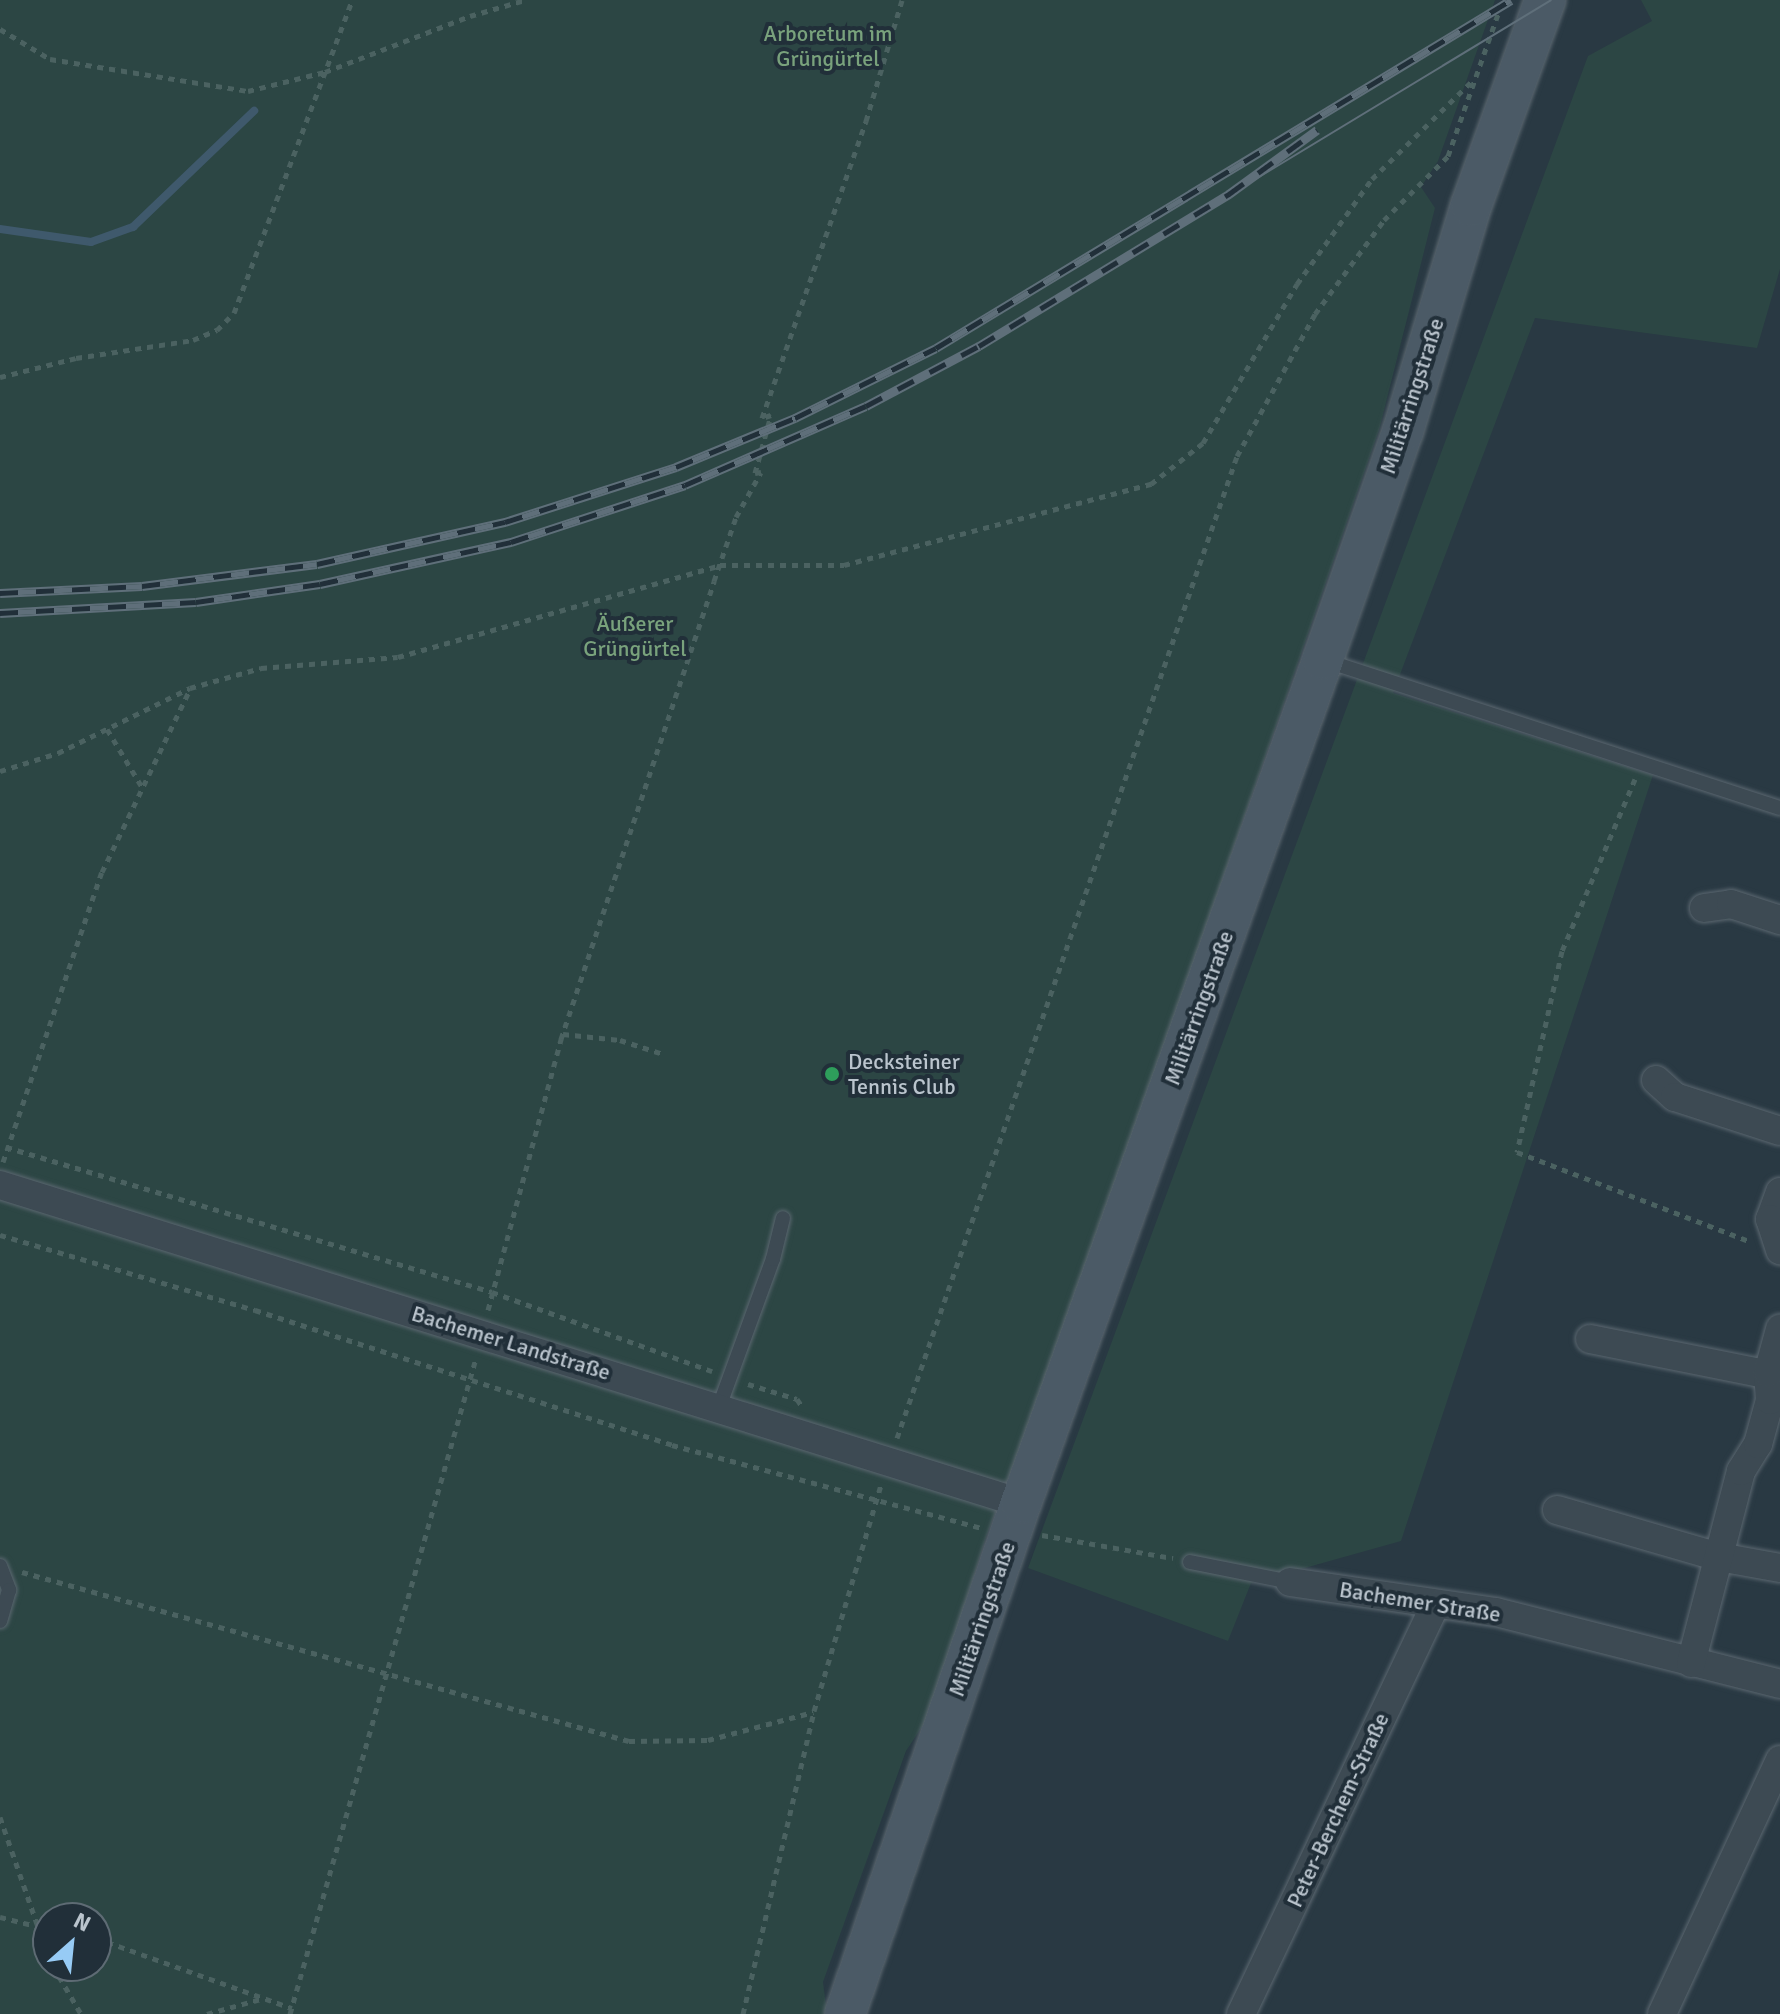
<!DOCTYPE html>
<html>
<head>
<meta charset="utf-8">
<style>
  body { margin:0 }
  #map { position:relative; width:1780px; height:2014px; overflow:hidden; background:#293943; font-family:Signika,sans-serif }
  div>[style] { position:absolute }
  .green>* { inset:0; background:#2c4644 }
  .stream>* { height:8px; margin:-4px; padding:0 4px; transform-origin:4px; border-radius:4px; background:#3f596c }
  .path>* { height:5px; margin-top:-2.5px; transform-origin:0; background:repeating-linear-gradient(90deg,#4b6261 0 6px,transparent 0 12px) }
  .roads { filter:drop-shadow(0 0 2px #5b6770) drop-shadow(0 0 2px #5b6770) }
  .lane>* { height:14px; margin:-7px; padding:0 7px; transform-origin:7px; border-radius:7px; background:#3d4a53 }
  .street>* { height:28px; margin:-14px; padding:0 14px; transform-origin:14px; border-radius:14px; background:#3d4a53 }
  .secondary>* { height:40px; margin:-20px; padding:0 20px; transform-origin:20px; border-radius:20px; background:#4b5a66 }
  .tram>* { height:2px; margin:-1px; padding:0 1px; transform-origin:1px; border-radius:1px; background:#5f6f7a }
  .rail>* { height:9px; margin-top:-4.5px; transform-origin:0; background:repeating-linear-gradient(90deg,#212f39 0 18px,#5f6f7a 0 36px); box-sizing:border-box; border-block:2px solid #5f6f7a }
  .dots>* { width:22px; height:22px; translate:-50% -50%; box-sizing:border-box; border:4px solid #212f39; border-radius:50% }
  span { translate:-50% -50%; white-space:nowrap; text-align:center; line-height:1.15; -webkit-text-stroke:8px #212f39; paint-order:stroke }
  .park-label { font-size:22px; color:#79a27c }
  .street-label { font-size:22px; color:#bac4cd }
  .poi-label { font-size:22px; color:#bac4cd }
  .left { translate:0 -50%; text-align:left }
  .north { position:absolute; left:32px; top:1902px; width:80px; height:80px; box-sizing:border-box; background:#212f39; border:2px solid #5e6b74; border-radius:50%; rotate:27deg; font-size:22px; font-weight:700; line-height:32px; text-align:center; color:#bac4cd }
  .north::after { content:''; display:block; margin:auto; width:28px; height:36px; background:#97cbf5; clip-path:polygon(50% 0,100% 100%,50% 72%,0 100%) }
</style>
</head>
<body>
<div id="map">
  <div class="green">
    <i style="clip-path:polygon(evenodd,0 0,1495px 0,1438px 161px,1421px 187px,1435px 208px,1379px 430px,1069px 1320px,986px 1537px,931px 1713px,906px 1751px,823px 1982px,827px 2014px,0 2014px,0 0,48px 1918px,96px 1918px,96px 1966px,48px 1966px,48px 1918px)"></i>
    <i style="clip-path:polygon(1641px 0,1780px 0,1780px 269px,1757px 348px,1535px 318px,1393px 693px,1653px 775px,1401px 1541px,1251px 1583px,1228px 1641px,1028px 1568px,1588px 56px,1652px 21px)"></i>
  </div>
  <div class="stream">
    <i style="left:0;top:229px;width:92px;rotate:8.1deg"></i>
    <i style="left:91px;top:242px;width:45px;rotate:-19.7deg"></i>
    <i style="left:133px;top:227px;width:168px;rotate:-43.8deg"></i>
  </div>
  <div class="path">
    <i style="left:0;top:29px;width:58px;rotate:31deg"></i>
    <i style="left:50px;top:59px;width:201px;rotate:9.2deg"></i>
    <i style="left:248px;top:91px;width:79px;rotate:-13.9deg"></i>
    <i style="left:325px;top:72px;width:155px;rotate:-21.1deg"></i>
    <i style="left:470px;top:16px;width:57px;rotate:-16.2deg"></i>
    <i style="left:0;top:377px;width:78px;rotate:-14deg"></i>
    <i style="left:76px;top:358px;width:118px;rotate:-8.7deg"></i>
    <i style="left:193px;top:340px;width:26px;rotate:-23deg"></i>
    <i style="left:217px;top:330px;width:24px;rotate:-45deg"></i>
    <i style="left:234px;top:313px;width:335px;rotate:-69.3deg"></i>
    <i style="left:107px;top:729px;width:68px;rotate:58.9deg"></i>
    <i style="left:0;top:771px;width:61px;rotate:-17.2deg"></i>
    <i style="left:58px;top:753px;width:147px;rotate:-26.2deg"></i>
    <i style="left:190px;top:688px;width:74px;rotate:-15.7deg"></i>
    <i style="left:261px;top:668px;width:137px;rotate:-4.6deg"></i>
    <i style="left:398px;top:657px;width:335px;rotate:-15.9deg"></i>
    <i style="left:720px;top:565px;width:124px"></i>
    <i style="left:844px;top:565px;width:318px;rotate:-14.8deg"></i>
    <i style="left:1151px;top:484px;width:66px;rotate:-38.3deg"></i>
    <i style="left:1203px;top:443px;width:185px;rotate:-59.4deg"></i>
    <i style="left:1297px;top:284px;width:129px;rotate:-54.5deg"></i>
    <i style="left:1372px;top:179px;width:140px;rotate:-44.4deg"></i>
    <i style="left:1635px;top:779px;width:187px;rotate:113deg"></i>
    <i style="left:1562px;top:951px;width:206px;rotate:102.6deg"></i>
    <i style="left:1517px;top:1152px;width:248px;rotate:21deg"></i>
    <i style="left:563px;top:1034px;width:57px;rotate:6deg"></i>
    <i style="left:620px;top:1040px;width:45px;rotate:18deg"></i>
    <i style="left:6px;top:1147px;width:507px;rotate:16.61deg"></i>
    <i style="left:492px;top:1292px;width:234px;rotate:19.8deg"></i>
    <i style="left:3px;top:1162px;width:306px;rotate:-71.2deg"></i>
    <i style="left:102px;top:872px;width:203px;rotate:-64.3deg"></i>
    <i style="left:0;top:1235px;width:266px;rotate:16.4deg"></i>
    <i style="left:255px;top:1310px;width:438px;rotate:17.9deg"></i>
    <i style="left:672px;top:1445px;width:320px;rotate:15deg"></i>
    <i style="left:488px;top:1310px;width:281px;rotate:-74.9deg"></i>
    <i style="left:561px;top:1039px;width:483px;rotate:-71.5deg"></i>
    <i style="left:714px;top:581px;width:68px;rotate:-71deg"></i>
    <i style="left:736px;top:517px;width:51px;rotate:-60.9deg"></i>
    <i style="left:761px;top:472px;width:6px;rotate:171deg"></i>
    <i style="left:755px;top:473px;width:60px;rotate:-74.6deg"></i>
    <i style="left:771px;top:415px;width:9px;rotate:162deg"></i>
    <i style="left:762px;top:418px;width:315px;rotate:-70.7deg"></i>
    <i style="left:866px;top:121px;width:126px;rotate:-73.4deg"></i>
    <i style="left:748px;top:1384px;width:51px;rotate:17deg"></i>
    <i style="left:797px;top:1399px;width:11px;rotate:56deg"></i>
    <i style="left:897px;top:1438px;width:1039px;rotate:-70.9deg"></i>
    <i style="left:1237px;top:456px;width:162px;rotate:-61.2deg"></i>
    <i style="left:1315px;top:314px;width:117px;rotate:-53.7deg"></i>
    <i style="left:1384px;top:220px;width:91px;rotate:-45deg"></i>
    <i style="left:1448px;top:156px;width:165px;rotate:-70.6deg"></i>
    <i style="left:1042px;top:1535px;width:133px;rotate:10deg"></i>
    <i style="left:22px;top:1572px;width:630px;rotate:15.56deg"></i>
    <i style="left:629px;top:1741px;width:79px;rotate:-0.7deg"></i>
    <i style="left:708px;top:1740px;width:109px;rotate:-14.9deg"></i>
    <i style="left:0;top:1817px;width:147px;rotate:70.9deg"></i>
    <i style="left:0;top:1917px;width:49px;rotate:14deg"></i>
    <i style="left:96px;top:1938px;width:208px;rotate:19.7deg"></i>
    <i style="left:53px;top:1966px;width:56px;rotate:59.7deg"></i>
    <i style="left:207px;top:2014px;width:59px;rotate:-15.7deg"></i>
    <i style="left:290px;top:2014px;width:682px;rotate:-74.17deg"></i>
    <i style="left:743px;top:2014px;width:311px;rotate:-76.8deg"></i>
    <i style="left:814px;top:1711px;width:236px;rotate:-73.5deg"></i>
  </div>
  <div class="roads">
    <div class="lane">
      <i style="left:1324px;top:660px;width:479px;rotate:18deg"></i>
      <i style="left:719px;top:1407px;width:158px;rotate:-70deg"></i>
      <i style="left:773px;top:1259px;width:42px;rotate:-76.3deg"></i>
      <i style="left:1190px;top:1562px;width:102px;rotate:11.3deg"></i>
      <i style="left:0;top:1566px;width:26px;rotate:69deg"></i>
      <i style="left:9px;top:1590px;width:32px;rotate:106deg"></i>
    </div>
    <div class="street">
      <i style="left:1704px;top:908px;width:27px;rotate:-8deg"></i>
      <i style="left:1731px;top:904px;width:52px;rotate:18.1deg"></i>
      <i style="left:1656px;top:1080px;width:25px;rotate:42deg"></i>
      <i style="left:1675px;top:1097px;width:110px;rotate:17.9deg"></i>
      <i style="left:0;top:1185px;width:1069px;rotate:17.3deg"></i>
      <i style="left:1780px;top:1192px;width:29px;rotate:110deg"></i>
      <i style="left:1770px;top:1219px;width:33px;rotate:72deg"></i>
      <i style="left:1590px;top:1339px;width:194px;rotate:11.3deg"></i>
      <i style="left:1557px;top:1510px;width:169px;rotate:16.2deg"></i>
      <i style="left:1719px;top:1557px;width:62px;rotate:10.2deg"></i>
      <i style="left:1290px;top:1582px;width:208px;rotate:8.3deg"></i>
      <i style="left:1496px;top:1612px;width:293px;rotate:14.2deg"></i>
      <i style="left:1691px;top:1663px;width:198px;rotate:-75.4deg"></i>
      <i style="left:1741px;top:1471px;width:32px;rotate:-58deg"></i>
      <i style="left:1758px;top:1444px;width:46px;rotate:-74.7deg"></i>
      <i style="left:1770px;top:1400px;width:27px;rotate:-94deg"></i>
      <i style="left:1768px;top:1373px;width:46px;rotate:-74.7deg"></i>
      <i style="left:1241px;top:2014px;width:452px;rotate:-64.6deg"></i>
      <i style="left:1662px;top:2014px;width:280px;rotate:-65.1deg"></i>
    </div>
    <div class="secondary">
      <i style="left:845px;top:2014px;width:540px;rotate:-71deg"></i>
      <i style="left:1021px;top:1503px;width:896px;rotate:-70.31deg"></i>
      <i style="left:1323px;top:659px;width:242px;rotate:-70.7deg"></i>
      <i style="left:1403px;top:431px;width:235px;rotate:-73.2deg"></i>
      <i style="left:1471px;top:206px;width:219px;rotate:-70.2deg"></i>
    </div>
  </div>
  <div class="tram">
    <i style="left:1188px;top:220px;width:424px;rotate:-31.2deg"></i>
  </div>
  <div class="rail">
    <i style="left:0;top:593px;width:142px;rotate:-2.8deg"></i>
    <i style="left:142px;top:586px;width:176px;rotate:-7.2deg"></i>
    <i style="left:317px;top:564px;width:193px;rotate:-12.6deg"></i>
    <i style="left:505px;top:522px;width:180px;rotate:-17.8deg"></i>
    <i style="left:676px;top:467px;width:129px;rotate:-22.4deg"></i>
    <i style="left:795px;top:418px;width:157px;rotate:-26.4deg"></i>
    <i style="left:936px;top:348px;width:672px;rotate:-31.18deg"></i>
    <i style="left:0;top:613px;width:196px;rotate:-3.2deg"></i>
    <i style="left:196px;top:602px;width:125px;rotate:-8.3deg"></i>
    <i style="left:320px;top:584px;width:196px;rotate:-12.4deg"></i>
    <i style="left:511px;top:542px;width:183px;rotate:-18.1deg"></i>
    <i style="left:685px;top:485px;width:197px;rotate:-23.6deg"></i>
    <i style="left:866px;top:406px;width:128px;rotate:-28deg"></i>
    <i style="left:979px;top:346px;width:293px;rotate:-31.3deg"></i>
    <i style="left:1229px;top:194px;width:109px;rotate:-36deg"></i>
  </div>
  <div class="dots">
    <i style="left:832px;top:1074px;background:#2e9e5b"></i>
  </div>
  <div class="park-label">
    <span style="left:828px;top:46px">Arboretum im<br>Grüngürtel</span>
    <span style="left:635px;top:636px">Äußerer<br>Grüngürtel</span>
  </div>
  <div class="street-label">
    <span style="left:1412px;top:396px;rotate:-72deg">Militärringstraße</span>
    <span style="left:1199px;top:1008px;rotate:-70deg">Militärringstraße</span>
    <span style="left:511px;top:1343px;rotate:17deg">Bachemer Landstraße</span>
    <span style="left:1420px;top:1602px;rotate:9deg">Bachemer Straße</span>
    <span style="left:982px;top:1619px;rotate:-71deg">Militärringstraße</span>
    <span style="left:1338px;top:1810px;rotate:-65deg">Peter-Berchem-Straße</span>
  </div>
  <div class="poi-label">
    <span class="left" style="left:848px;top:1074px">Decksteiner<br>Tennis Club</span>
  </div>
  <div class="north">N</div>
</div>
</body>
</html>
